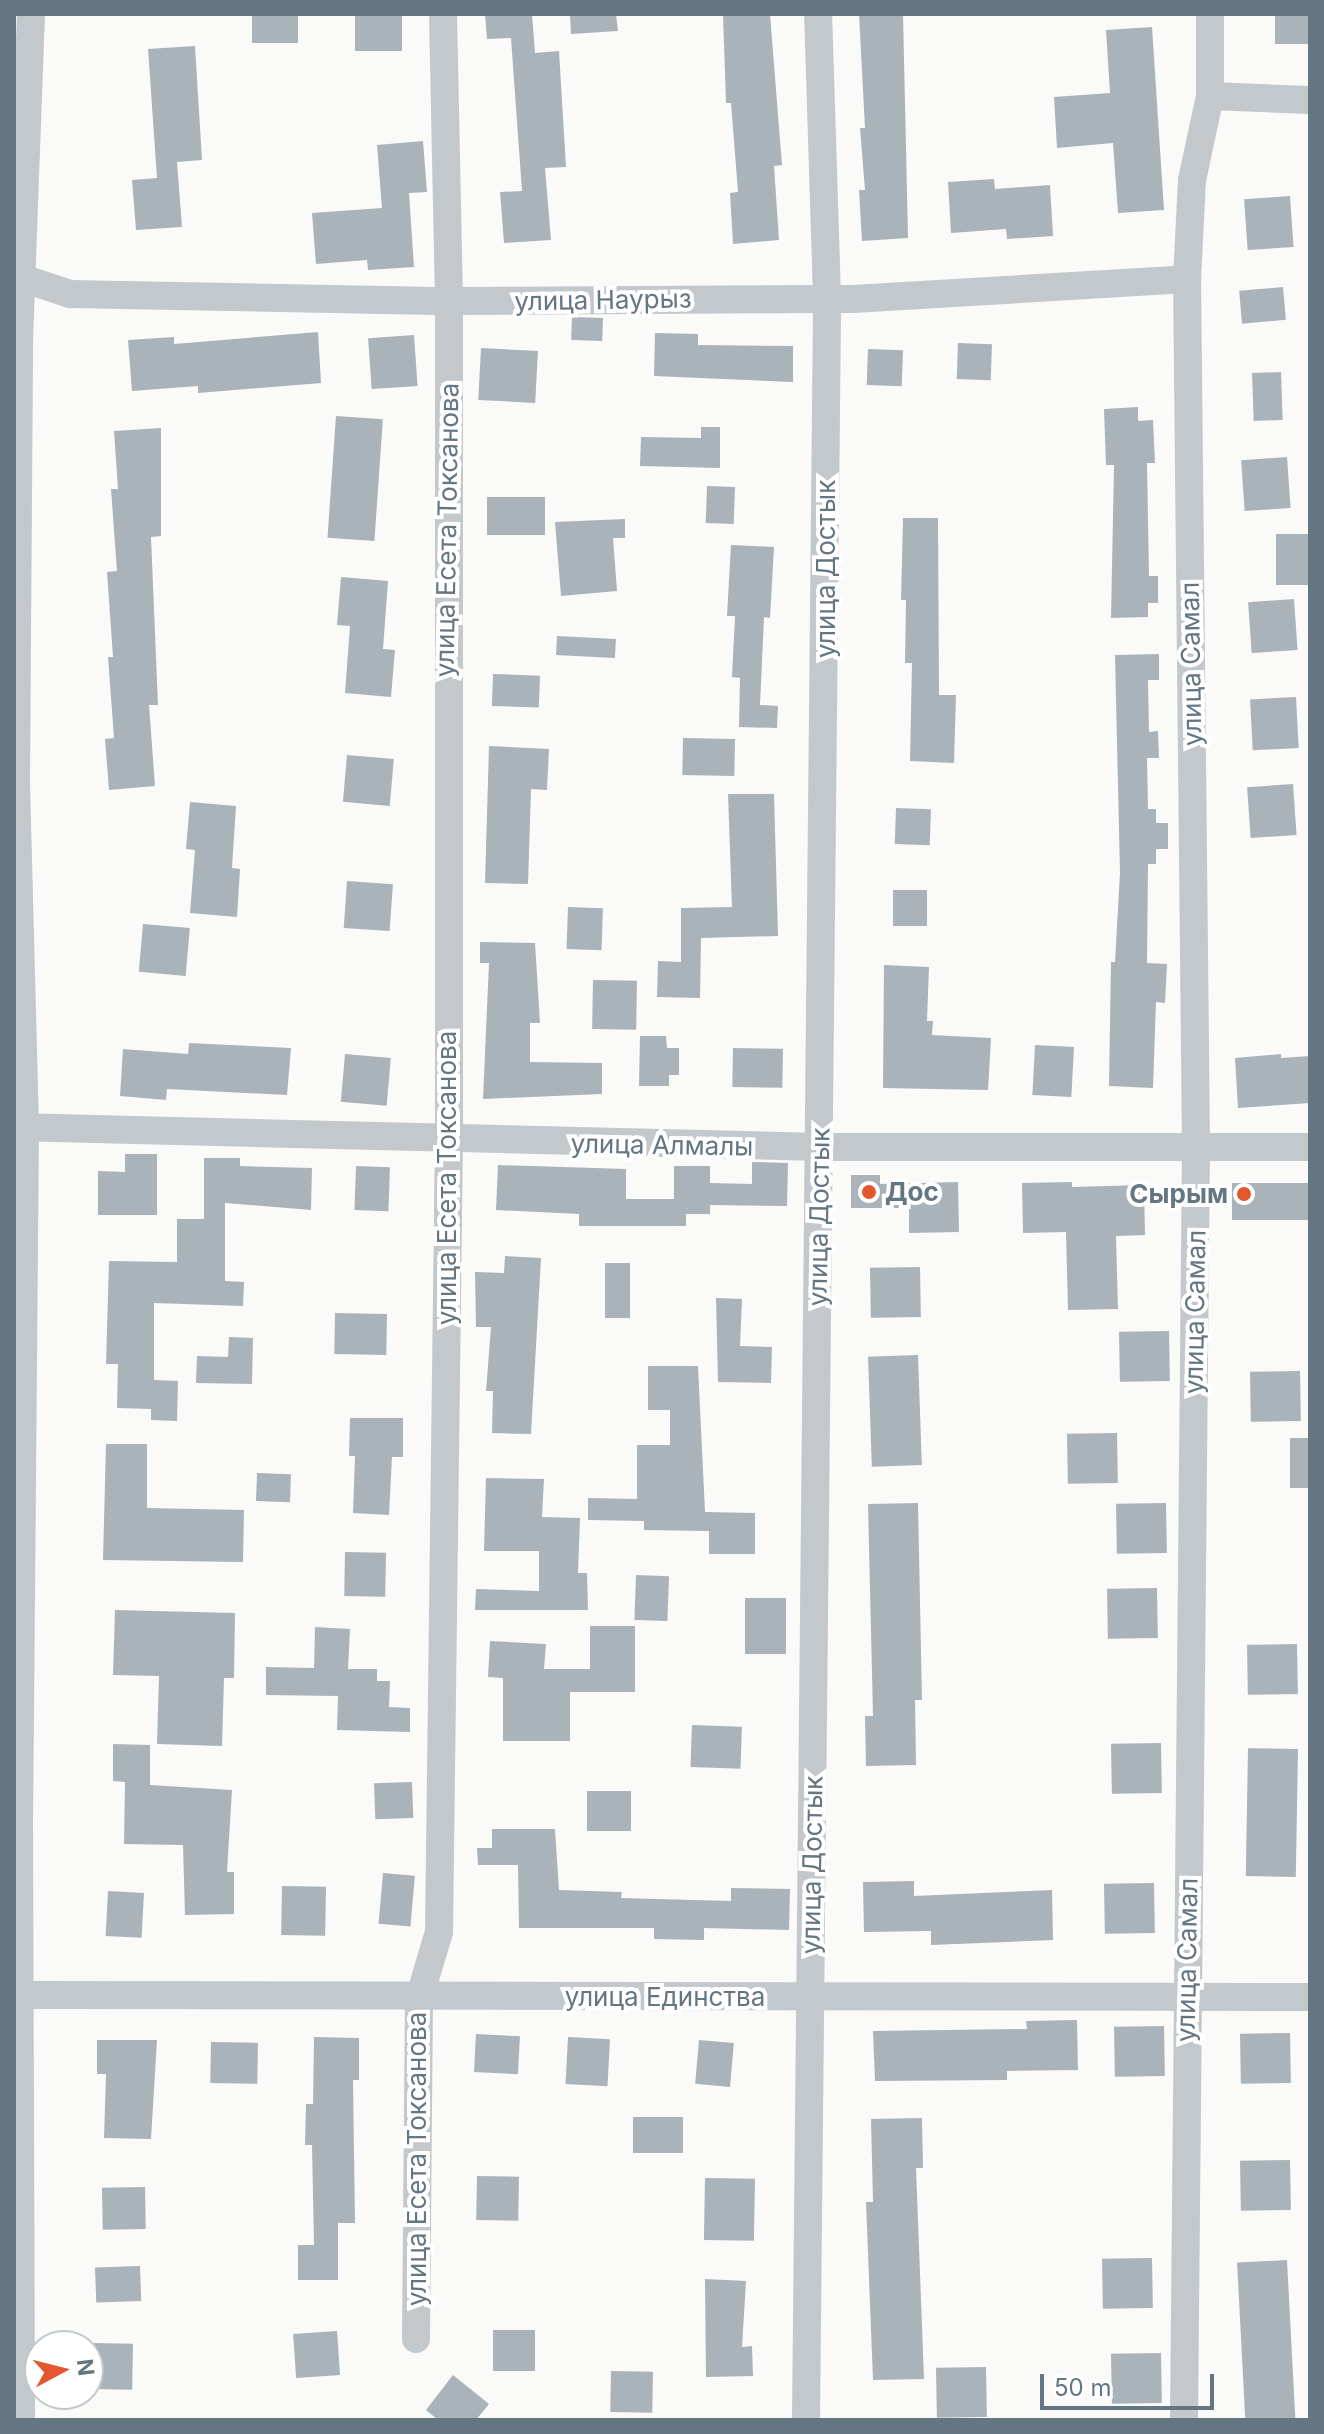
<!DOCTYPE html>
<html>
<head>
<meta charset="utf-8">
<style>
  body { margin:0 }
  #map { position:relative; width:1324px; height:2434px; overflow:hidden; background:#fafaf8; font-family:Inter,sans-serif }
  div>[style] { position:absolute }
  .building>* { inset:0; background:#aab3b9; transform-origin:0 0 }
  .minor>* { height:28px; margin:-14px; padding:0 14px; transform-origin:14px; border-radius:14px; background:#c3c8cc }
  .dots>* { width:22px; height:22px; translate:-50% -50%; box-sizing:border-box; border:4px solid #fff; border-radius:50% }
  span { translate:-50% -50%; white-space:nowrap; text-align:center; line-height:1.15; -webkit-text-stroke:8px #fff; paint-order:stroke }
  .street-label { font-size:26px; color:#657683 }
  .poi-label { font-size:26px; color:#657683; font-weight:700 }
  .left { translate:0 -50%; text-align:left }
  .right { translate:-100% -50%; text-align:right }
  .frame { position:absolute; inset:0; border:16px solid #657683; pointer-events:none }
  .north { position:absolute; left:24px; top:2330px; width:80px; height:80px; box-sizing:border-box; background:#fff; border:2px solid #c1c8cd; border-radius:50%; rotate:83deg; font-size:22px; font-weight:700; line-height:32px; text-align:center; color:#657683 }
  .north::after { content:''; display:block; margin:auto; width:28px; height:36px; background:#e4572e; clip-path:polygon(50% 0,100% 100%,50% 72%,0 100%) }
  .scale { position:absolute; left:1040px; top:2374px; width:174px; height:36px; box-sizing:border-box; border:4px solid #657683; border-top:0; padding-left:10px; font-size:24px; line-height:28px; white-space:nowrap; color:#657683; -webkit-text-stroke:6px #fff; paint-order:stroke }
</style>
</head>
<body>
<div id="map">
  <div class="building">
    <i style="left:252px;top:14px;width:46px;height:29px"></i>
    <i style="left:355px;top:14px;width:47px;height:37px"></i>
    <i style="clip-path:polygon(485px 14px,532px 14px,535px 53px,559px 51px,566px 167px,545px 168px,551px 240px,504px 243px,500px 192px,522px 191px,511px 38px,487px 39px)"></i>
    <i style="clip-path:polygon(570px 14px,616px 14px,618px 31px,571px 34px)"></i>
    <i style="clip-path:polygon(723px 14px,770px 14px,782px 165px,774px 166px,779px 240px,733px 244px,730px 193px,738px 192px,731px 103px,726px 103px)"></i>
    <i style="clip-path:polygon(859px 14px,903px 14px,908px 238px,862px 241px,859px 190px,865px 190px,860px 128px,865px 128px)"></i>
    <i style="left:1310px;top:14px;width:30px;height:35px;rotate:90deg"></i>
    <i style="clip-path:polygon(1152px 27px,1164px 210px,1118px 213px,1113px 143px,1057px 148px,1054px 97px,1110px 93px,1106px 30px)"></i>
    <i style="clip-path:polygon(195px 46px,202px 160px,177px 162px,182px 227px,136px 230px,132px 180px,157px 178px,148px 49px)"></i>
    <i style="clip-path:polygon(423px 141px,427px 192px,409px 193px,414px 267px,368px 270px,367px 260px,316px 264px,312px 213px,382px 208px,377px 145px)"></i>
    <i style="clip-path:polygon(994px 179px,995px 189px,1050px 185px,1053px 236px,1007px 239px,1006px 229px,951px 233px,948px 182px)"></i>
    <i style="left:1290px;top:196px;width:51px;height:46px;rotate:86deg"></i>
    <i style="left:1283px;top:287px;width:33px;height:44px;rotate:85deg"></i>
    <i style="left:572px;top:317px;width:31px;height:23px;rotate:2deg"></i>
    <i style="clip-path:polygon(318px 332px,321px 383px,198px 393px,198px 386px,132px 391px,128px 340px,174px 337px,174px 344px)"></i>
    <i style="clip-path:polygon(655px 333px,698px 334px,698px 345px,793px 346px,793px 382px,654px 376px)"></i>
    <i style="left:414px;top:335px;width:51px;height:46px;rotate:86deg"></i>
    <i style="left:958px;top:343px;width:34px;height:36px;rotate:2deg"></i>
    <i style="left:481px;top:348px;width:57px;height:52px;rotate:3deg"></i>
    <i style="left:868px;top:349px;width:35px;height:36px;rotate:2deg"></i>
    <i style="left:1281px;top:372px;width:48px;height:29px;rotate:88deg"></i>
    <i style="clip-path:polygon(1138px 407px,1138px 421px,1153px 420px,1155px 463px,1147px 463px,1149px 576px,1158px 576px,1158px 603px,1148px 603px,1148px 617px,1111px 618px,1114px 465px,1106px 465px,1104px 409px)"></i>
    <i style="left:336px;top:416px;width:47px;height:122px;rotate:4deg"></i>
    <i style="clip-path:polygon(701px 427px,720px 427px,720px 468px,640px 466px,641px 437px,701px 438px)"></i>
    <i style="clip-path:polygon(161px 428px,161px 536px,151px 537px,158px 705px,149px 705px,155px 786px,109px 790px,105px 739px,114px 738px,108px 657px,113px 657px,107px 572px,117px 571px,111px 489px,118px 489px,114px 431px)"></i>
    <i style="left:1287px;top:457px;width:51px;height:46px;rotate:86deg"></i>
    <i style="left:707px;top:486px;width:28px;height:37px;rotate:2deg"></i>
    <i style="left:545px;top:497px;width:38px;height:58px;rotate:90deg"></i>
    <i style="clip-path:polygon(903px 518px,938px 518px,939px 695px,956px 695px,954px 763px,910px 761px,912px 663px,905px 663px,906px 600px,901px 600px)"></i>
    <i style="clip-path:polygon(625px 519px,625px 538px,613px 538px,617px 591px,561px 596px,555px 522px)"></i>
    <i style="left:1310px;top:534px;width:51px;height:34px;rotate:90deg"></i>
    <i style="clip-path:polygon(731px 545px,774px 547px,770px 618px,764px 617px,760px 705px,778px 706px,777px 728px,739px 727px,740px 678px,732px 677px,735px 616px,727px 616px)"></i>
    <i style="clip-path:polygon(341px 577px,388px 581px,383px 649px,395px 650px,391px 697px,345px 693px,350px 626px,337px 625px)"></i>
    <i style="left:1294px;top:599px;width:51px;height:46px;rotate:86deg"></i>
    <i style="left:557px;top:636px;width:59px;height:19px;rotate:3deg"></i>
    <i style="clip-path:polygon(1159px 654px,1159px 680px,1148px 680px,1149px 732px,1158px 731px,1159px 758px,1147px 758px,1148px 809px,1156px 809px,1156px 823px,1168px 823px,1168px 849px,1156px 849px,1156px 864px,1148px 864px,1147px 963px,1167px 964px,1165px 1003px,1156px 1002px,1153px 1088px,1109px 1086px,1111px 962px,1115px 962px,1120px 873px,1115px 655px)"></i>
    <i style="left:493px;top:674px;width:47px;height:32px;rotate:2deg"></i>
    <i style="left:1296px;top:697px;width:51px;height:46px;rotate:87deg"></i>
    <i style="left:683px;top:738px;width:52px;height:37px;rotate:1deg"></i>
    <i style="clip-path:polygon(489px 746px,549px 749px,547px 790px,531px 789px,528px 884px,485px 883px)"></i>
    <i style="left:347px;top:755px;width:47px;height:47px;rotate:5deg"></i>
    <i style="left:1293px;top:784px;width:51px;height:46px;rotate:86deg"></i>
    <i style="clip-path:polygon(728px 794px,774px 794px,778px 936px,701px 938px,700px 998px,657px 997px,658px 961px,681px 962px,681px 908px,732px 907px)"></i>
    <i style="clip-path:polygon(190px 802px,236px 806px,232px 868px,240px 869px,237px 917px,190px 913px,195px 850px,186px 849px)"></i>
    <i style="left:896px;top:808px;width:35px;height:36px;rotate:2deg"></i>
    <i style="left:347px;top:881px;width:46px;height:47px;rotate:4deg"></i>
    <i style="left:893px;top:890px;width:34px;height:36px"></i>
    <i style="left:568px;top:907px;width:35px;height:42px;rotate:2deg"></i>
    <i style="left:143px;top:924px;width:47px;height:48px;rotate:5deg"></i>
    <i style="clip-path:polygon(480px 942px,535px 943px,540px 1023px,530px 1023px,530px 1062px,602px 1063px,602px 1094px,483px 1099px,489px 963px,480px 963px)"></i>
    <i style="clip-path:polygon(884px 965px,929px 967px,927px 1021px,933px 1021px,932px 1035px,991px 1038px,988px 1090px,883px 1088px)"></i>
    <i style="left:593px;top:980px;width:44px;height:49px;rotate:1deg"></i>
    <i style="clip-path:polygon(640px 1036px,666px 1036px,667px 1048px,679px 1048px,679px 1075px,669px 1075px,669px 1086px,639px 1086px)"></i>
    <i style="clip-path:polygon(189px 1043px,291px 1048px,287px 1095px,167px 1089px,166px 1100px,120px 1096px,123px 1049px,188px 1054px)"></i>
    <i style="left:1035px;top:1045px;width:39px;height:50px;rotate:3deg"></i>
    <i style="left:733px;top:1048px;width:50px;height:39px;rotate:1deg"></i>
    <i style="left:345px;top:1054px;width:46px;height:48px;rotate:5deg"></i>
    <i style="clip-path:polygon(1281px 1054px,1281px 1058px,1310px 1056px,1310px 1103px,1238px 1108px,1235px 1058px)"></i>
    <i style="clip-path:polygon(125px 1154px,157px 1154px,157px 1215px,98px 1215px,98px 1171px,125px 1172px)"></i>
    <i style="clip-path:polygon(204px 1158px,240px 1158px,240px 1166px,312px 1168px,311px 1210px,225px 1203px,225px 1281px,244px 1282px,243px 1306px,154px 1303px,154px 1380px,178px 1381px,177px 1421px,151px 1420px,151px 1409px,117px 1408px,118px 1364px,106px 1364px,109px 1261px,177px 1262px,177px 1219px,204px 1219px)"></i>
    <i style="clip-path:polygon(752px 1162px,788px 1163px,787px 1206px,710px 1205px,710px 1214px,686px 1214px,686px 1226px,579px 1226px,579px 1214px,496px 1210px,498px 1165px,626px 1169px,626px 1199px,674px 1199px,674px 1166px,710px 1166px,710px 1183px,752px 1184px)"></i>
    <i style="left:356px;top:1166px;width:34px;height:44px;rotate:2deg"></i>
    <i style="clip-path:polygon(851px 1175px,880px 1175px,880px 1184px,958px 1182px,959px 1232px,909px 1233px,909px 1208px,851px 1208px)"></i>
    <i style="clip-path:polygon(1072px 1182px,1072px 1187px,1144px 1185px,1145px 1235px,1116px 1236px,1118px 1309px,1068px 1310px,1066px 1232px,1023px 1233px,1022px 1183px)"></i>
    <i style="left:1310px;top:1183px;width:37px;height:78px;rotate:90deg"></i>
    <i style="clip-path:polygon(505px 1256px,541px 1258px,531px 1434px,492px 1433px,493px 1391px,486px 1391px,491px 1327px,476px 1327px,475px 1272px,504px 1273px)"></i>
    <i style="left:605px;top:1263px;width:25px;height:55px"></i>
    <i style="left:920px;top:1267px;width:50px;height:50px;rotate:89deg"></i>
    <i style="clip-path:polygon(716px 1298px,742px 1299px,740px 1346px,772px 1347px,771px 1383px,718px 1382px)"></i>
    <i style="left:335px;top:1313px;width:52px;height:41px;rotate:1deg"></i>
    <i style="left:1169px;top:1331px;width:50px;height:50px;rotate:89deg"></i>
    <i style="clip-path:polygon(229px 1337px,253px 1338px,252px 1384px,196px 1383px,197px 1356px,228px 1357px)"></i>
    <i style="left:918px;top:1355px;width:110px;height:50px;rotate:88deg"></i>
    <i style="clip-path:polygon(648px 1366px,698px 1366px,705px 1512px,755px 1513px,755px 1554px,709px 1554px,709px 1531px,644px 1530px,644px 1521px,588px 1520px,588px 1498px,637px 1499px,637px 1445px,670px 1445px,670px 1410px,648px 1410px)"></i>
    <i style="left:1300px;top:1371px;width:50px;height:50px;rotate:89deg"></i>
    <i style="clip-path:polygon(350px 1418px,403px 1418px,403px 1457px,392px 1457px,389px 1515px,353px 1513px,355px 1456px,349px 1456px)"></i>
    <i style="left:1117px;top:1433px;width:50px;height:50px;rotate:89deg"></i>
    <i style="left:1290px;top:1438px;width:20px;height:50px"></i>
    <i style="clip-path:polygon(106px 1444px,147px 1444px,147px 1508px,244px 1510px,243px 1562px,103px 1560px)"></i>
    <i style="left:257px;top:1473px;width:34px;height:28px;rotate:2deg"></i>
    <i style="clip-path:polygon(486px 1478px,544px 1479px,542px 1517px,580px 1518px,578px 1573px,587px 1573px,588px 1610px,475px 1610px,476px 1589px,539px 1591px,539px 1551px,484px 1551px)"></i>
    <i style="clip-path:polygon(918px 1503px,922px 1700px,915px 1700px,916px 1765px,866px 1766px,865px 1716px,873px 1716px,868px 1504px)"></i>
    <i style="left:1166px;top:1503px;width:50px;height:50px;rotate:89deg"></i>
    <i style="left:345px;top:1552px;width:41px;height:44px;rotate:1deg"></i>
    <i style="left:636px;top:1575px;width:33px;height:45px;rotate:2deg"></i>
    <i style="left:1157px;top:1588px;width:50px;height:50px;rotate:89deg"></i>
    <i style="left:745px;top:1598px;width:41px;height:56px"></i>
    <i style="clip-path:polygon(115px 1610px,235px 1613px,234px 1678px,224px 1678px,222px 1746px,157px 1744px,159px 1676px,113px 1675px)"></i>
    <i style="clip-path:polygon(590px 1626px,635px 1626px,635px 1692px,570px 1692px,570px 1741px,503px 1741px,503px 1678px,488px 1677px,490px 1641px,546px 1644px,544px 1669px,590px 1669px)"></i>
    <i style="clip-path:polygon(315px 1627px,350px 1629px,348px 1669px,377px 1669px,377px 1681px,390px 1681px,389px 1707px,410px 1708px,410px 1732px,337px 1730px,338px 1696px,266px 1695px,266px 1667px,314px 1668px)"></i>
    <i style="left:1297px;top:1644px;width:50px;height:50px;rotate:89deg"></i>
    <i style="left:692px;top:1725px;width:50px;height:42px;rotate:2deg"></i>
    <i style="left:1161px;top:1743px;width:50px;height:50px;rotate:89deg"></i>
    <i style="clip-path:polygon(113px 1744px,150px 1745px,150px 1785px,232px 1790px,227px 1872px,234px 1872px,234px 1914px,185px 1915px,183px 1845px,124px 1844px,125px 1782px,113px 1781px)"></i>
    <i style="left:1298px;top:1749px;width:128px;height:50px;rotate:91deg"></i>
    <i style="left:412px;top:1782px;width:36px;height:38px;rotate:88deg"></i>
    <i style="left:587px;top:1791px;width:44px;height:40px"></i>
    <i style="clip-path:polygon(492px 1829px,555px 1829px,559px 1890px,622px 1892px,621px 1898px,731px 1901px,731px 1888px,790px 1889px,789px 1930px,704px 1928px,704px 1940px,654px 1939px,654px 1928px,519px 1928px,518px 1865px,478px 1865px,477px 1848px,492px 1848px)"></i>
    <i style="left:383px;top:1873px;width:32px;height:51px;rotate:5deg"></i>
    <i style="clip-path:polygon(914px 1881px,914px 1896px,1052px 1890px,1053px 1940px,931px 1945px,931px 1931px,864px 1932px,863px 1882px)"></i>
    <i style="left:1154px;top:1883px;width:50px;height:50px;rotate:89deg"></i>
    <i style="left:282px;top:1886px;width:44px;height:49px;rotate:1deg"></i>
    <i style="left:108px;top:1891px;width:36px;height:45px;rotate:3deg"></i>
    <i style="clip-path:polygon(1077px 2020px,1078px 2070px,1007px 2071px,1007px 2080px,875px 2081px,873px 2031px,1027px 2029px,1026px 2021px)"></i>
    <i style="left:1164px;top:2026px;width:50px;height:50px;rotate:89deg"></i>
    <i style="left:1290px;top:2033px;width:50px;height:50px;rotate:89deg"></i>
    <i style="left:476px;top:2034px;width:44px;height:38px;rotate:3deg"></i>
    <i style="clip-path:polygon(314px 2037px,359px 2038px,359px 2080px,353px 2080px,355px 2223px,338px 2223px,338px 2280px,298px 2280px,298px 2245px,314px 2245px,312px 2145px,305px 2145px,306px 2104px,313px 2104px)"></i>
    <i style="left:568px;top:2037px;width:42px;height:47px;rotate:3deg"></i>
    <i style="clip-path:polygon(97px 2040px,157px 2040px,151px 2139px,104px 2138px,106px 2074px,97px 2074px)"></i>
    <i style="left:699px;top:2040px;width:35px;height:44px;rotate:5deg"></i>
    <i style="left:211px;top:2042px;width:47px;height:41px;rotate:1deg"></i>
    <i style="left:683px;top:2117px;width:36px;height:50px;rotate:90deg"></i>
    <i style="clip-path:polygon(922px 2118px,923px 2168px,916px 2168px,924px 2379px,873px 2380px,866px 2202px,873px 2202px,871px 2119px)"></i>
    <i style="left:1290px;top:2160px;width:50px;height:50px;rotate:89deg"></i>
    <i style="left:477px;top:2176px;width:42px;height:44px;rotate:1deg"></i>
    <i style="left:705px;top:2178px;width:50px;height:62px;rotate:1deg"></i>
    <i style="left:145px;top:2187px;width:42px;height:43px;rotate:89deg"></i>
    <i style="left:1152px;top:2258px;width:50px;height:50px;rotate:89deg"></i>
    <i style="left:1287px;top:2260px;width:160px;height:50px;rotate:87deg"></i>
    <i style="left:140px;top:2266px;width:35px;height:45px;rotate:88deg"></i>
    <i style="clip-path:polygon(705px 2279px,746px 2281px,742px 2347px,752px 2346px,753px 2376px,706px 2377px)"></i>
    <i style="left:493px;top:2330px;width:42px;height:41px"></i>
    <i style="left:337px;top:2331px;width:44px;height:44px;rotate:86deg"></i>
    <i style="left:94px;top:2343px;width:39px;height:46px;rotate:1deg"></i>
    <i style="left:1161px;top:2353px;width:50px;height:50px;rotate:89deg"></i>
    <i style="left:986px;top:2367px;width:50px;height:50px;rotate:89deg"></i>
    <i style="left:611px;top:2371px;width:42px;height:41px;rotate:1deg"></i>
    <i style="clip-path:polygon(453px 2375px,489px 2404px,476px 2420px,438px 2420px,426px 2410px)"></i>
  </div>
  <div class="minor">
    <i style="left:1210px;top:96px;width:100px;rotate:2.3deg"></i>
    <i style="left:22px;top:278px;width:51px;rotate:18.4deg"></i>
    <i style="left:70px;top:294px;width:379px;rotate:1.1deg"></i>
    <i style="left:449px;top:301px;width:404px;rotate:-0.3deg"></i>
    <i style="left:853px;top:299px;width:335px;rotate:-3.4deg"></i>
    <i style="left:14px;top:1127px;width:806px;rotate:1.42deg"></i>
    <i style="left:820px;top:1147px;width:490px"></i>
    <i style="left:21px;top:1995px;width:1289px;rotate:0.09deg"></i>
    <i style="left:416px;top:2339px;width:340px;rotate:-89.5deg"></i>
    <i style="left:419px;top:1999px;width:70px;rotate:-73.4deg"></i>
    <i style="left:439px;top:1932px;width:791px;rotate:-89.28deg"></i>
    <i style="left:449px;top:1141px;width:840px;rotate:-90deg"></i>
    <i style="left:449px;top:301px;width:287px;rotate:-91.2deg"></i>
    <i style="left:21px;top:2420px;width:592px;rotate:-90.19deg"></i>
    <i style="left:19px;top:1828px;width:701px;rotate:-89.51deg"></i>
    <i style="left:25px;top:1127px;width:345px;rotate:-91.5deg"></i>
    <i style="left:16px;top:782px;width:441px;rotate:-89.6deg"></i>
    <i style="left:19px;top:341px;width:327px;rotate:-87.9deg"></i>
    <i style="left:806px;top:2420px;width:2123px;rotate:-89.43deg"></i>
    <i style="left:827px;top:297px;width:283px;rotate:-91.8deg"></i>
    <i style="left:1184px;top:2420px;width:1273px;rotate:-89.46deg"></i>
    <i style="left:1196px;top:1147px;width:868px;rotate:-90.59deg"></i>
    <i style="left:1187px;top:279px;width:99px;rotate:-87.1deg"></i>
    <i style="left:1192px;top:180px;width:86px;rotate:-77.9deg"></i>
    <i style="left:1210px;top:96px;width:82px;rotate:-90deg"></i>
  </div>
  <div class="dots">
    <i style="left:869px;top:1192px;background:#e4572e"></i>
    <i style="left:1244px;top:1194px;background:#e4572e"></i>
  </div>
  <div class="street-label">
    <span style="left:603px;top:300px;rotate:-1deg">улица Наурыз</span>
    <span style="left:447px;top:530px;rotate:-89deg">улица Есета Токсанова</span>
    <span style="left:826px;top:569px;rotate:-90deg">улица Достык</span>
    <span style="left:1191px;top:664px;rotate:-91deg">улица Самал</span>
    <span style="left:662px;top:1145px;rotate:1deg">улица Алмалы</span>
    <span style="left:447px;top:1178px;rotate:-90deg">улица Есета Токсанова</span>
    <span style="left:819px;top:1217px;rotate:-89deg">улица Достык</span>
    <span style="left:1195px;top:1312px;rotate:-89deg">улица Самал</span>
    <span style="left:812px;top:1865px;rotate:-89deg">улица Достык</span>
    <span style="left:1187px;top:1960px;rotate:-89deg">улица Самал</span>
    <span style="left:665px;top:1997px">улица Единства</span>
    <span style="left:417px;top:2159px;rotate:-90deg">улица Есета Токсанова</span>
  </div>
  <div class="poi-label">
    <span class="left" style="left:885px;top:1192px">Дос</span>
    <span class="right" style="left:1228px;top:1194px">Сырым</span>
  </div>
  <div class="frame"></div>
  <div class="north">N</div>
  <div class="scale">50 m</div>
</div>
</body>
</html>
